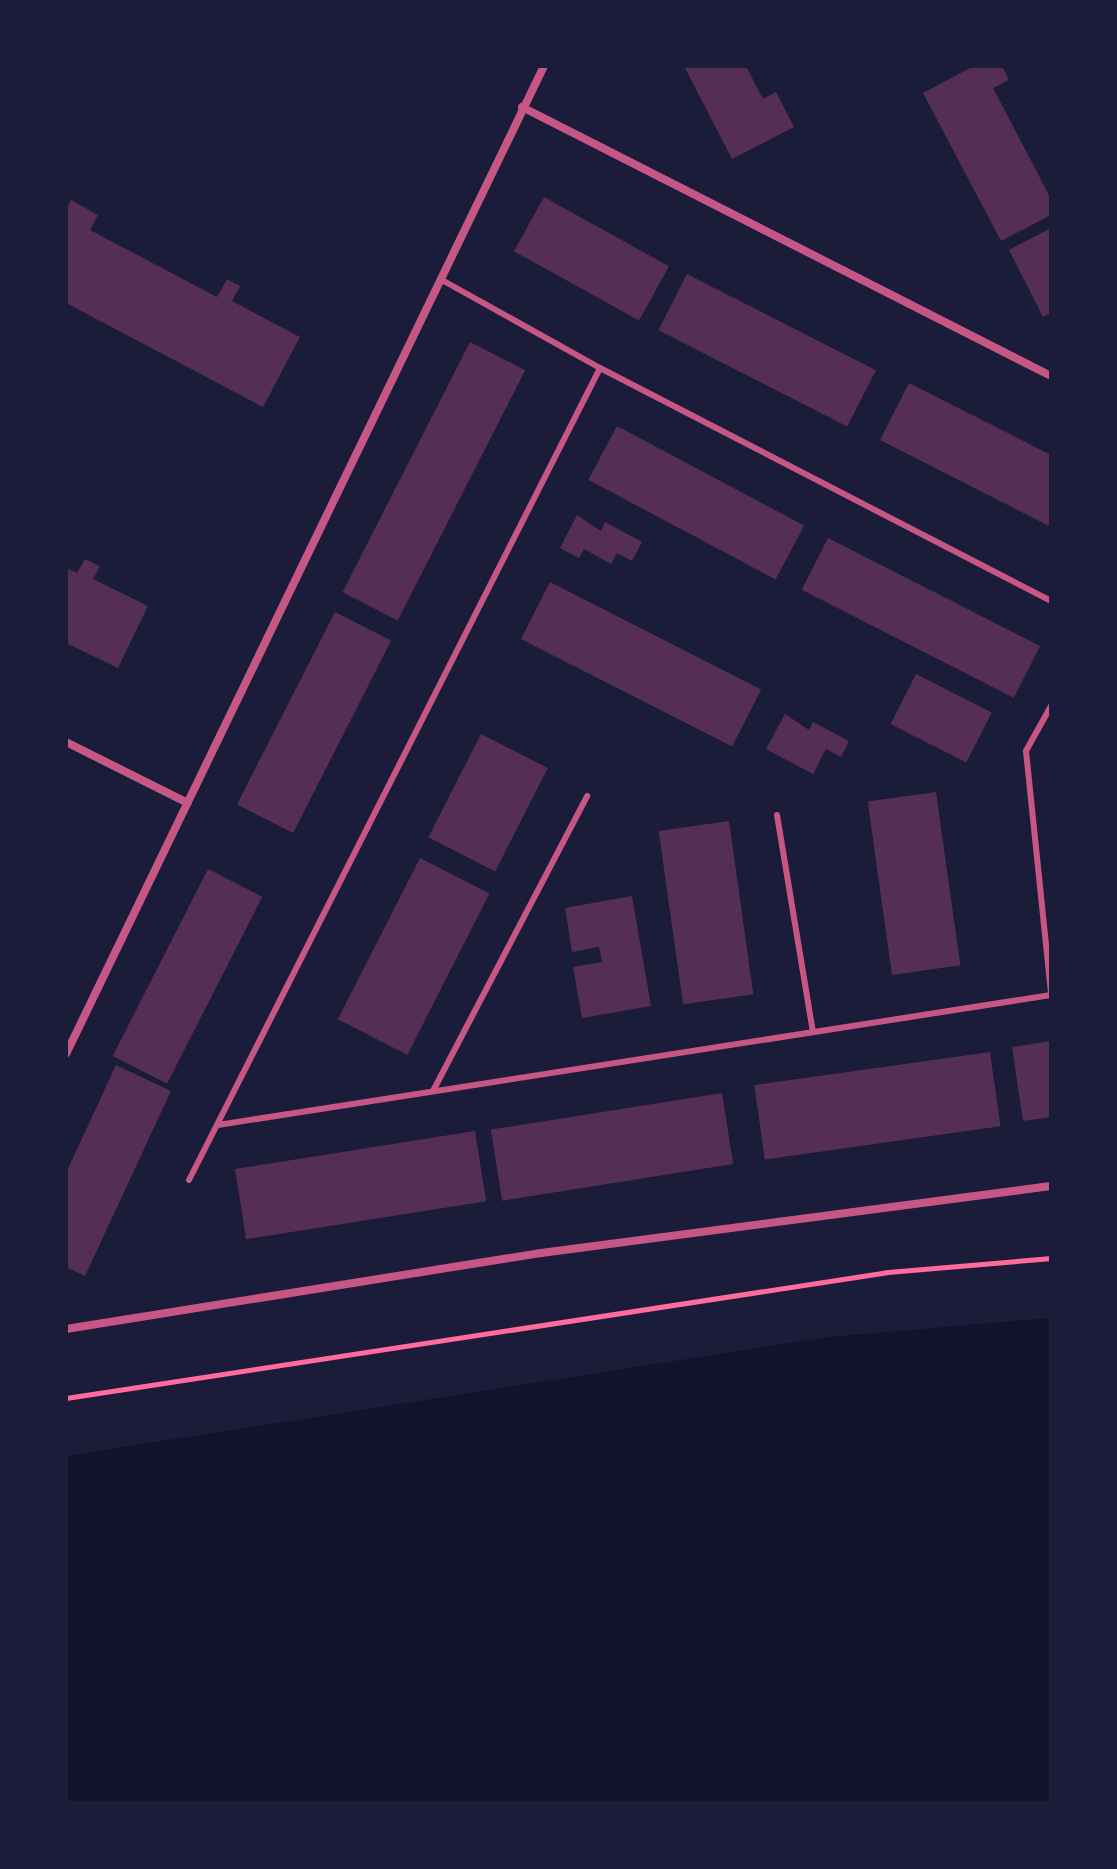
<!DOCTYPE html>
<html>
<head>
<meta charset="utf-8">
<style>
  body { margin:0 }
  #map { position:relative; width:1117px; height:1869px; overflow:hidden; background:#1b1b3a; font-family:Karla,sans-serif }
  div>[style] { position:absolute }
  .water>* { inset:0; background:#12122b }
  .building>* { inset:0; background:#542f53; transform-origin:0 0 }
  .path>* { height:5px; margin:-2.5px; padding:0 2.5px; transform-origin:2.5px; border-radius:2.5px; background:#ff6b9d }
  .service>* { height:6px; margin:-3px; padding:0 3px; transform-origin:3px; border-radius:3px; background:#c65784 }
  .minor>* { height:8px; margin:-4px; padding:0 4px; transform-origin:4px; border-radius:4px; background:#c65784 }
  span { translate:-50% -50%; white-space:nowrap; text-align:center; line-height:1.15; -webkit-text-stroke:6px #1b1b3a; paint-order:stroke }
  .frame { position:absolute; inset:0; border:68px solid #1b1b3a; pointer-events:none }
</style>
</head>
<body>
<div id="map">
  <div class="water">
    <i style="clip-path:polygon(1051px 1318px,1051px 1803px,66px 1803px,66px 1456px,828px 1337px)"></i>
  </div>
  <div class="building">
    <i style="clip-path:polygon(684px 66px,746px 66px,763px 99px,776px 92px,794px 127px,732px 159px)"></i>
    <i style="clip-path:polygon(974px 66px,1002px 66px,1009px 80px,993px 88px,1051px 199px,1051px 215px,1001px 241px,923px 93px)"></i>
    <i style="left:544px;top:197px;width:143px;height:62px;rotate:29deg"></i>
    <i style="clip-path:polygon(71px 200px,98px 215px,90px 230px,217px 297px,227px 279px,240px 286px,232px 301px,300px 337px,263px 407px,66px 303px,66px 210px)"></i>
    <i style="clip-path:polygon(1051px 228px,1051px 313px,1043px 317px,1009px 250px)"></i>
    <i style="left:687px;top:274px;width:212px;height:63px;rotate:27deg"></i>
    <i style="left:470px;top:342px;width:62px;height:281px;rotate:27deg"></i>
    <i style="clip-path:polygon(909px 383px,1051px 455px,1051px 527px,880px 440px)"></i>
    <i style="left:617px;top:426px;width:212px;height:61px;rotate:28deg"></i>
    <i style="clip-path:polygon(577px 515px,601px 531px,605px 522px,642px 542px,632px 561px,617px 553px,611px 564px,584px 549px,579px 558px,560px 548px)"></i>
    <i style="left:828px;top:538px;width:238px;height:58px;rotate:27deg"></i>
    <i style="clip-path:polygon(85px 559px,100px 566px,93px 579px,148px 606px,118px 668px,66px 643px,66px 568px,77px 573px)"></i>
    <i style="left:550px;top:582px;width:237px;height:64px;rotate:27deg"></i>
    <i style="left:335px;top:612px;width:63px;height:216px;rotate:27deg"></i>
    <i style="left:916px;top:674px;width:85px;height:56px;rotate:27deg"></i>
    <i style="clip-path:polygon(785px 714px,809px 730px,813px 722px,849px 741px,841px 757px,826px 749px,813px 774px,766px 749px)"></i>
    <i style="left:481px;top:734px;width:75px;height:116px;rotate:27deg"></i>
    <i style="left:936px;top:792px;width:175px;height:69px;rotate:82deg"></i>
    <i style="left:729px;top:821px;width:175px;height:71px;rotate:82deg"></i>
    <i style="left:420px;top:858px;width:78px;height:181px;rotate:27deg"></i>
    <i style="left:208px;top:869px;width:61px;height:210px;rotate:27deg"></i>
    <i style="clip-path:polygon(632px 896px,651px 1006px,582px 1018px,573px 967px,602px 962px,599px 947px,572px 952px,565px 908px)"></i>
    <i style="clip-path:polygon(1051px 1041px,1051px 1117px,1023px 1121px,1012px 1047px)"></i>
    <i style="left:990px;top:1052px;width:75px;height:238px;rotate:82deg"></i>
    <i style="clip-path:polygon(116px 1065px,171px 1091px,85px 1276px,66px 1267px,66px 1173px)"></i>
    <i style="left:722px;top:1093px;width:72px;height:234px;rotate:81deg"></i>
    <i style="left:475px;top:1131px;width:71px;height:243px;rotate:81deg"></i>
  </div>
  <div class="path">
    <i style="left:66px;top:1398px;width:832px;rotate:-8.71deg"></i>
    <i style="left:888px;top:1272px;width:164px;rotate:-4.9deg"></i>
  </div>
  <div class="service">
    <i style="left:600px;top:368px;width:508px;rotate:27.32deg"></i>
    <i style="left:1051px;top:706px;width:51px;rotate:119.1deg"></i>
    <i style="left:1026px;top:751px;width:244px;rotate:84.1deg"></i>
    <i style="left:777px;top:815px;width:220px;rotate:80.6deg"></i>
    <i style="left:433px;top:1091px;width:333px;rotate:-62.4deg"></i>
    <i style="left:218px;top:1125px;width:843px;rotate:-8.87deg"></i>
    <i style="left:189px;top:1180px;width:910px;rotate:-63.15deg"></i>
    <i style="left:600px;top:368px;width:183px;rotate:-150.9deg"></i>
  </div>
  <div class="minor">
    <i style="left:522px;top:107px;width:593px;rotate:26.95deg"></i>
    <i style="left:66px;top:742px;width:136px;rotate:26.6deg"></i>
    <i style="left:66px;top:1054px;width:1098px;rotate:-64.18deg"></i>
    <i style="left:66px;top:1329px;width:481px;rotate:-9.1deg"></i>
    <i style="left:541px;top:1253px;width:514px;rotate:-7.48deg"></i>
  </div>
  <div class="frame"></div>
</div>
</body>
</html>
